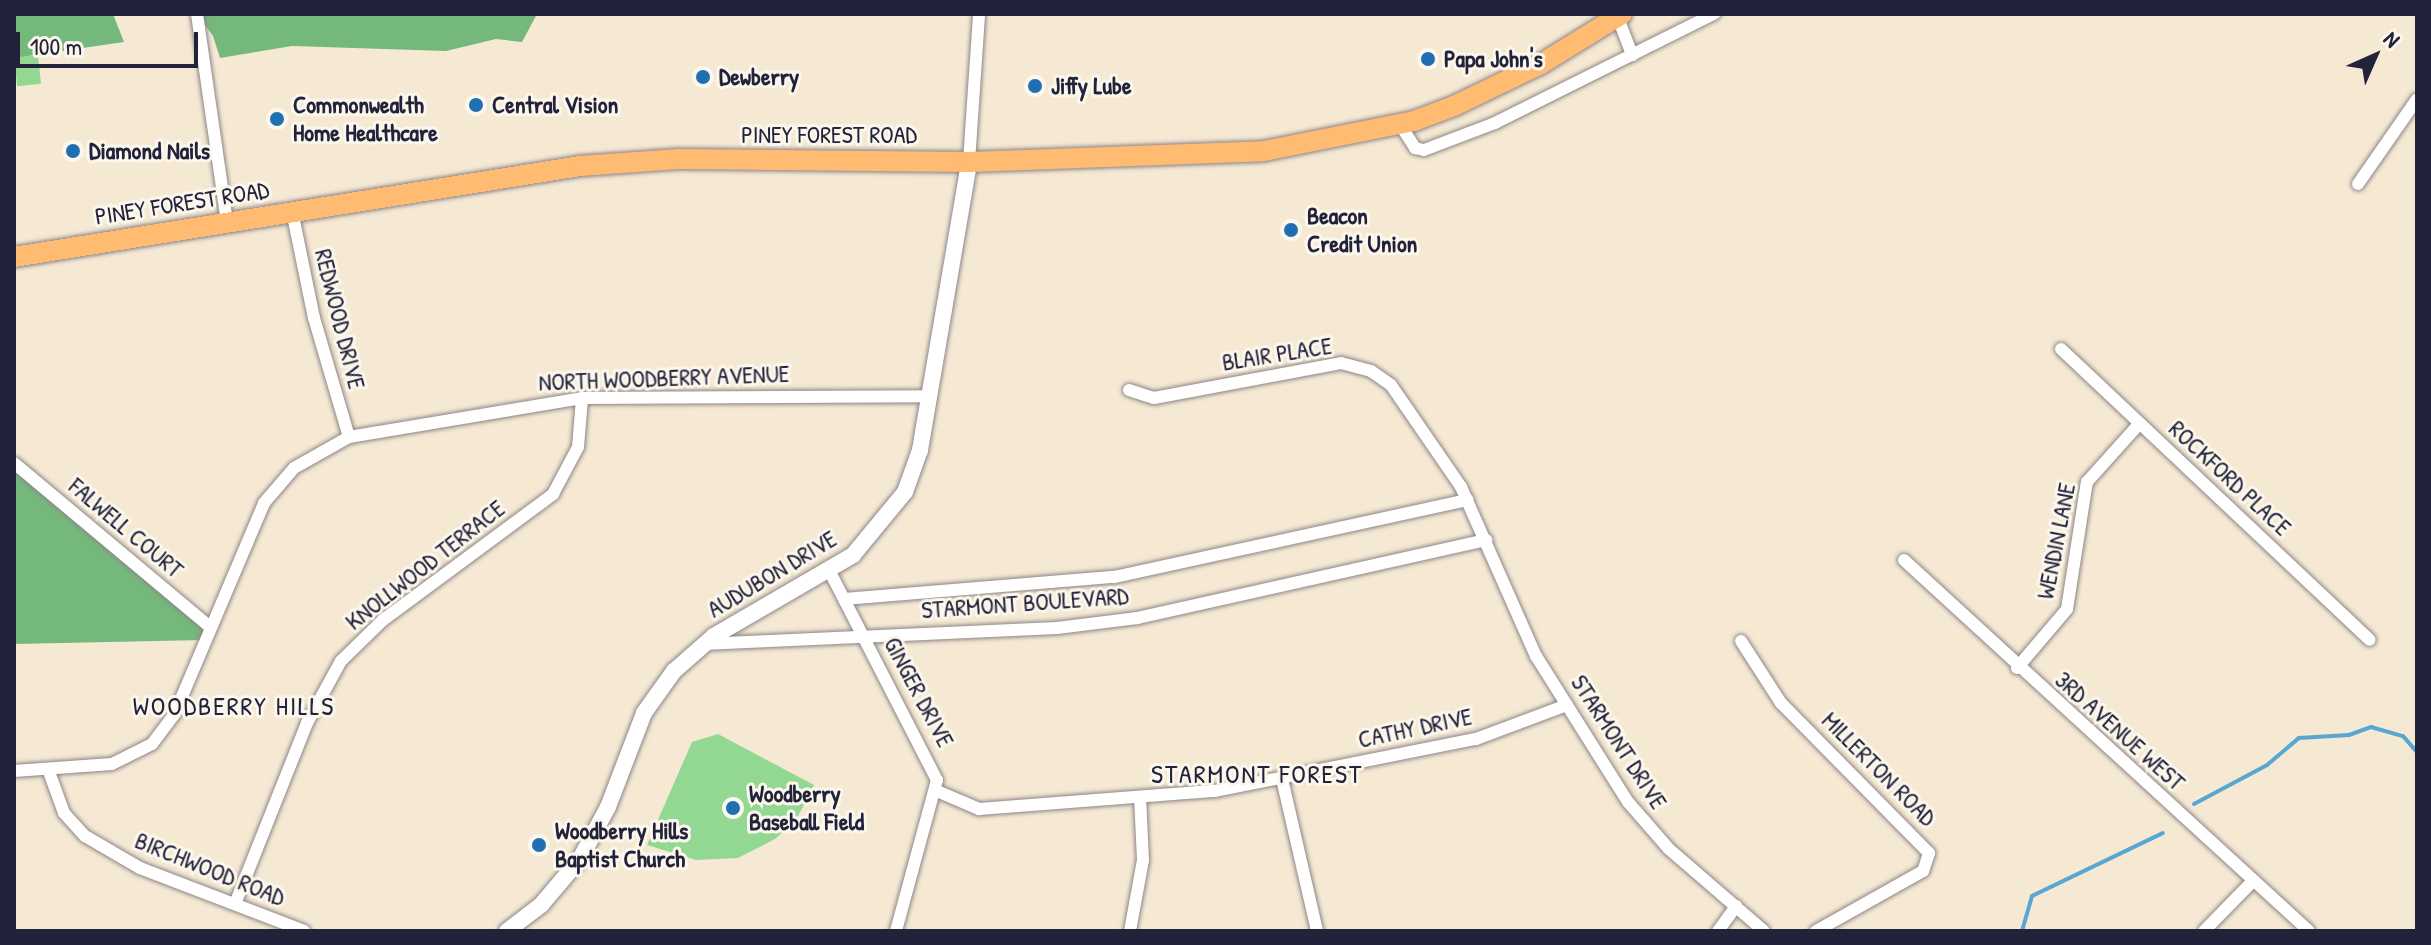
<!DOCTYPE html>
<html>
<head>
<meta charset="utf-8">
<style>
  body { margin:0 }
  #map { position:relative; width:2431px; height:945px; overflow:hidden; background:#f6e9d4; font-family:"Patrick Hand",sans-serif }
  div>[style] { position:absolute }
  .green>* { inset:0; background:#92d892; transform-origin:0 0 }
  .forest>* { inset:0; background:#75b87c }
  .stream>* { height:4px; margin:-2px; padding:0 2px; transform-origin:2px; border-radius:2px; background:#57a7d2 }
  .roads { filter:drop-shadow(0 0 2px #8c8688) drop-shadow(0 0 2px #8c8688) }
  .minor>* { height:12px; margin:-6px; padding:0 6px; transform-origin:6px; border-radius:6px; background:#fff }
  .tertiary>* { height:16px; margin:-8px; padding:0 8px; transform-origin:8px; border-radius:8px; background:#fff }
  .primary>* { height:20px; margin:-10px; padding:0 10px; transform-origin:10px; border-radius:10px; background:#ffbb71 }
  .dots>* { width:22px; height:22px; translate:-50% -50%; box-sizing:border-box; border:4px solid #fbf7ec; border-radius:50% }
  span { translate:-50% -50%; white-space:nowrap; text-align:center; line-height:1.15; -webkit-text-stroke:6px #fbf7ec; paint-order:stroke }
  .poi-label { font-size:24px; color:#22223b; font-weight:700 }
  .left { translate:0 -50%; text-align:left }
  .street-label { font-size:24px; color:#22223b }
  .neighbourhood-label { font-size:26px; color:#22223b; letter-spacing:2px }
  .frame { position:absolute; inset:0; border:16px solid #22223b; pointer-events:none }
  .north { position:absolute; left:2335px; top:16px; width:80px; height:80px; -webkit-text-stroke:6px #fbf7ec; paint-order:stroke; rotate:45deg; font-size:22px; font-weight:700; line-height:32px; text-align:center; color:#22223b }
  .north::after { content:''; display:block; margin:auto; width:28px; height:36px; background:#22223b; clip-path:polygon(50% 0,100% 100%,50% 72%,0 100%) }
  .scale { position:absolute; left:16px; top:32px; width:182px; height:36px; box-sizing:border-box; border:4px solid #22223b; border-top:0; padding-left:10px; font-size:24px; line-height:28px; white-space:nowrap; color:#22223b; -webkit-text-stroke:6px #fbf7ec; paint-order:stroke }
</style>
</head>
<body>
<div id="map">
  <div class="green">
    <i style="left:38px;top:55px;width:29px;height:24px;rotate:84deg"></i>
    <i style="clip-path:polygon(718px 734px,814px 785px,796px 820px,775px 839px,738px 858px,696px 860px,647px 845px,692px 742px)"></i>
  </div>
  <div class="forest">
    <i style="clip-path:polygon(14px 14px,113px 14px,124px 42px,14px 58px)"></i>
    <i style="clip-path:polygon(197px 14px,537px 14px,522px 42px,496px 39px,446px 51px,292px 46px,220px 58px,213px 36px)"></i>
    <i style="clip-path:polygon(14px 463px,210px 627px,204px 640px,14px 644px)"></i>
  </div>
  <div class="stream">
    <i style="left:2194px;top:804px;width:83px;rotate:-28.1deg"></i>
    <i style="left:2267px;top:765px;width:42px;rotate:-40.2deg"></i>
    <i style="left:2299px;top:738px;width:50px;rotate:-3.4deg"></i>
    <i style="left:2349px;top:735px;width:23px;rotate:-20deg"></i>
    <i style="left:2371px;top:727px;width:33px;rotate:16deg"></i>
    <i style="left:2403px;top:736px;width:21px;rotate:49deg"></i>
    <i style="left:2022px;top:931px;width:36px;rotate:-74deg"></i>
    <i style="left:2032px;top:896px;width:145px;rotate:-25.7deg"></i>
  </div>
  <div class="roads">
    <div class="minor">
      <i style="left:197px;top:14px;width:209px;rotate:81.8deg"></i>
      <i style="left:1618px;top:18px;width:40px;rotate:69deg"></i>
      <i style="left:1399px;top:123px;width:30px;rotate:57deg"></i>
      <i style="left:1415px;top:148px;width:9px;rotate:13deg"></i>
      <i style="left:1424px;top:150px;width:76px;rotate:-20.8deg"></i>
      <i style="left:1495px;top:123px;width:245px;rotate:-26.5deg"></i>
      <i style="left:969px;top:162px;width:148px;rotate:-86.1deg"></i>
      <i style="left:2358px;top:184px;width:103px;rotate:-55.2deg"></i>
      <i style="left:292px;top:211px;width:109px;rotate:78.4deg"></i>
      <i style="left:314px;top:318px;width:124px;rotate:73.6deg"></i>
      <i style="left:2061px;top:349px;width:424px;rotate:43.3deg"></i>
      <i style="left:1129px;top:390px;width:26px;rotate:18deg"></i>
      <i style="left:1154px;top:398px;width:190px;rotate:-10.6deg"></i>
      <i style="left:1341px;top:363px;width:31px;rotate:15deg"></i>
      <i style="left:1371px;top:371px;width:24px;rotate:35deg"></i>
      <i style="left:1391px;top:385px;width:124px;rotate:55.5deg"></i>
      <i style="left:1461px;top:487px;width:185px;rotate:66.1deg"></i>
      <i style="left:1536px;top:656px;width:173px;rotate:57.8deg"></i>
      <i style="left:1628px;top:802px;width:62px;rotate:48.9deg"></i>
      <i style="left:1669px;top:849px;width:125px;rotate:40.8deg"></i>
      <i style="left:14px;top:463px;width:256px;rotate:39.9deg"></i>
      <i style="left:1904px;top:560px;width:549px;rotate:42.49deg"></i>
      <i style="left:830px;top:572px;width:234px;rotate:62.8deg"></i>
      <i style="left:937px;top:780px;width:156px;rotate:105.2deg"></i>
      <i style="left:844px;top:599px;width:271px;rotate:-4.7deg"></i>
      <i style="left:1114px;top:577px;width:362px;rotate:-12.3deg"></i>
      <i style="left:1741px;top:641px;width:74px;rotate:57.2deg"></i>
      <i style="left:1781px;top:703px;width:211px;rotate:45.4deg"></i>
      <i style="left:1929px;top:853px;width:19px;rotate:108deg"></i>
      <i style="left:1923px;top:871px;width:123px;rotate:150.7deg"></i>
      <i style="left:703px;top:644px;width:354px;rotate:-2.6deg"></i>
      <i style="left:1057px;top:628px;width:81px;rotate:-7.1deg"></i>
      <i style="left:1137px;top:618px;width:358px;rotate:-12.6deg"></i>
      <i style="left:2017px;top:668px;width:77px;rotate:-49.7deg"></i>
      <i style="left:2067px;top:609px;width:129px;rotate:-81.1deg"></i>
      <i style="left:2087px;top:482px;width:79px;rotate:-48.1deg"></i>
      <i style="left:48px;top:769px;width:47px;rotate:70deg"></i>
      <i style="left:64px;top:813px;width:31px;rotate:48deg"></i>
      <i style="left:85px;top:836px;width:64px;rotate:30.2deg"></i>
      <i style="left:140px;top:868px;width:176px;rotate:21deg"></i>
      <i style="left:14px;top:771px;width:98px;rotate:-4.1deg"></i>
      <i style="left:112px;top:764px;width:45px;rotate:-26.6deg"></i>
      <i style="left:152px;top:744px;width:39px;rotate:-53deg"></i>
      <i style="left:175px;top:713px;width:228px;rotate:-67deg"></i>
      <i style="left:264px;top:503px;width:46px;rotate:-49.4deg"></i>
      <i style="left:294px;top:468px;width:63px;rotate:-29.4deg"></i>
      <i style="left:349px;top:437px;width:236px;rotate:-9.5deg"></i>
      <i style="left:582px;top:398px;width:345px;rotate:-0.3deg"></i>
      <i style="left:1282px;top:779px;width:156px;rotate:77deg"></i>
      <i style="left:937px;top:791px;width:46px;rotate:23.2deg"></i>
      <i style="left:979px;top:809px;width:237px;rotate:-4.4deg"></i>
      <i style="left:1215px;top:791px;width:266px;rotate:-11.3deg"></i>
      <i style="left:1476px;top:739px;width:97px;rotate:-20.5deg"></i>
      <i style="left:235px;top:904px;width:195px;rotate:-68.3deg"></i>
      <i style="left:307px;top:723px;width:71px;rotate:-61.3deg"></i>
      <i style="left:341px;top:661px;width:59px;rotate:-44.3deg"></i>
      <i style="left:383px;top:620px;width:212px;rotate:-36.5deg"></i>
      <i style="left:553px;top:494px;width:53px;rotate:-62deg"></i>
      <i style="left:578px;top:447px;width:49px;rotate:-85.3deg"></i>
      <i style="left:1130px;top:931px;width:72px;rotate:-79.6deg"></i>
      <i style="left:1143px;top:860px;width:63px;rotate:-92.7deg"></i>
      <i style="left:1718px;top:931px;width:31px;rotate:-54deg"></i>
      <i style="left:2204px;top:931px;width:71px;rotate:-45.6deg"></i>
    </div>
    <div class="tertiary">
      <i style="left:507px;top:931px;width:43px;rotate:-37.4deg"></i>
      <i style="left:541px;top:905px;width:60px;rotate:-49.7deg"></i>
      <i style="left:580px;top:859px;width:59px;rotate:-61.7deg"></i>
      <i style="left:608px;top:807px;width:101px;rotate:-69deg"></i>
      <i style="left:644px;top:713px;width:52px;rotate:-54.5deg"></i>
      <i style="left:674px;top:671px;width:53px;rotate:-41.2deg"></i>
      <i style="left:714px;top:636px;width:161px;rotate:-30.2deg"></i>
      <i style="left:853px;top:555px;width:82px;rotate:-50.5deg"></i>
      <i style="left:905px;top:492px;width:45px;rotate:-70.3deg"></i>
      <i style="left:920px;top:450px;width:292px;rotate:-80.3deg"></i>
    </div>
    <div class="primary">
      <i style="left:14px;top:257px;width:573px;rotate:-9.13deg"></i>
      <i style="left:580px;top:166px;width:99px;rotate:-4deg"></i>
      <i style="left:679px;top:159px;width:290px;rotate:0.6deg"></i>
      <i style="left:969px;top:162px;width:295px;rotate:-2.1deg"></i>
      <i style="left:1264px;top:151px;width:153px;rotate:-11.3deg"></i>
      <i style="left:1414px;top:121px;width:43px;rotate:-20.6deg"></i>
      <i style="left:1454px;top:106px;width:97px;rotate:-25.8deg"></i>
      <i style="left:1541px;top:64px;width:95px;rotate:-31.7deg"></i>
    </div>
  </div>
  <div class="dots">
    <i style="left:1428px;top:59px;background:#1f6fb2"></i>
    <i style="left:703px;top:77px;background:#1f6fb2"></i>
    <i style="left:1035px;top:86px;background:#1f6fb2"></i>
    <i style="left:476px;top:105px;background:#1f6fb2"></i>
    <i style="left:277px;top:119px;background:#1f6fb2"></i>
    <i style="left:73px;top:151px;background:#1f6fb2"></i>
    <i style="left:1291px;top:230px;background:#1f6fb2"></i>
    <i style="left:733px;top:808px;background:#1f6fb2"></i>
    <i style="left:539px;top:845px;background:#1f6fb2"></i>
  </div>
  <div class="poi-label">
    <span class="left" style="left:1444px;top:59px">Papa John's</span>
    <span class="left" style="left:719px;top:77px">Dewberry</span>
    <span class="left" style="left:1051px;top:86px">Jiffy Lube</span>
    <span class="left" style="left:293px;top:119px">Commonwealth<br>Home Healthcare</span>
    <span class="left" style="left:492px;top:105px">Central Vision</span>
    <span class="left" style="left:89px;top:151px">Diamond Nails</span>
    <span class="left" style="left:1307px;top:230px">Beacon<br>Credit Union</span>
    <span class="left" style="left:749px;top:808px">Woodberry<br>Baseball Field</span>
    <span class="left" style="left:555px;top:845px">Woodberry Hills<br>Baptist Church</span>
  </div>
  <div class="street-label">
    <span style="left:829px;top:135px">PINEY FOREST ROAD</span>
    <span style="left:182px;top:203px;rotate:-9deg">PINEY FOREST ROAD</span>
    <span style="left:340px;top:319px;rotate:76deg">REDWOOD DRIVE</span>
    <span style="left:1277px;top:354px;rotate:-9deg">BLAIR PLACE</span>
    <span style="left:664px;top:378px;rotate:-2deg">NORTH WOODBERRY AVENUE</span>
    <span style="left:2230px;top:478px;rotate:43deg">ROCKFORD PLACE</span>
    <span style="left:126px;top:528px;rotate:40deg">FALWELL COURT</span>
    <span style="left:2056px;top:541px;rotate:-79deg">WENDIN LANE</span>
    <span style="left:425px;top:565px;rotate:-38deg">KNOLLWOOD TERRACE</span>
    <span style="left:772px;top:574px;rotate:-31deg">AUDUBON DRIVE</span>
    <span style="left:1025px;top:603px;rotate:-4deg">STARMONT BOULEVARD</span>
    <span style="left:919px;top:692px;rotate:62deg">GINGER DRIVE</span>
    <span style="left:1415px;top:728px;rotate:-12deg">CATHY DRIVE</span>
    <span style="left:2120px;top:731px;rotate:42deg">3RD AVENUE WEST</span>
    <span style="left:1619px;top:742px;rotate:57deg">STARMONT DRIVE</span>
    <span style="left:1879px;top:769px;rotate:45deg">MILLERTON ROAD</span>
    <span style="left:210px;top:869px;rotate:22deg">BIRCHWOOD ROAD</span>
  </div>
  <div class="neighbourhood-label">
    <span style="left:234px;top:706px">WOODBERRY HILLS</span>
    <span style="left:1257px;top:774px">STARMONT FOREST</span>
  </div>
  <div class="frame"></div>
  <div class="north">N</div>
  <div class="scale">100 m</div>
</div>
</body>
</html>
